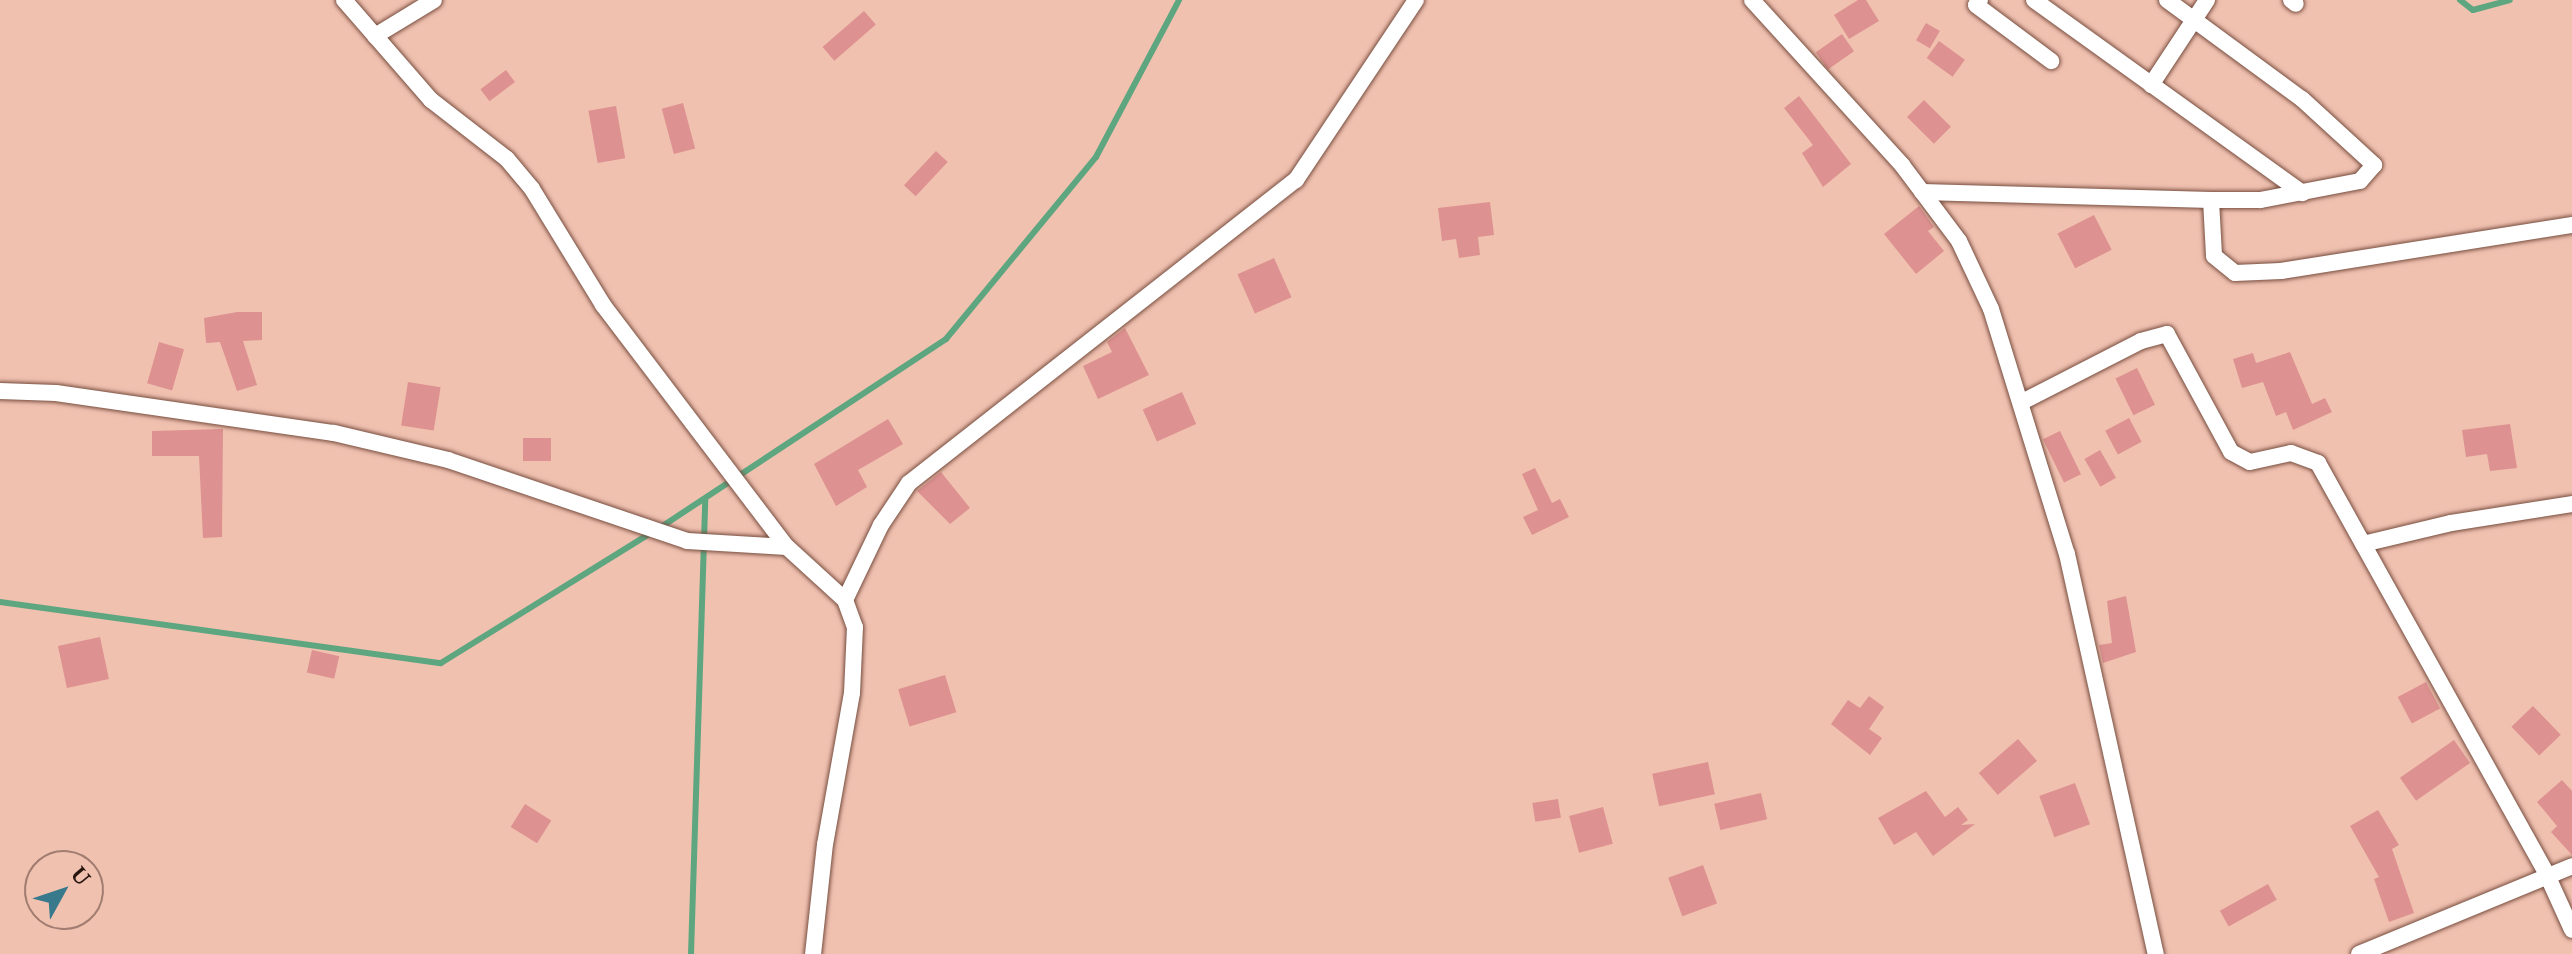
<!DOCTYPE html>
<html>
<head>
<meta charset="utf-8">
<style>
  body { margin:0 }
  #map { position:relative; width:2572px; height:954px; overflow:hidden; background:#f1c1b0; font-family:"PT Serif",serif }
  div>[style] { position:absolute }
  .stream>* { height:6px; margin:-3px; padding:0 3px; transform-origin:3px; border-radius:3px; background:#5da680 }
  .building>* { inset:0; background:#dd9190; transform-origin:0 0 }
  .roads { filter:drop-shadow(0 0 2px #774e40) drop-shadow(0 0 2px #774e40) }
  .street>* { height:16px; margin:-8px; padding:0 8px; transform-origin:8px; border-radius:8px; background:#fff }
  span { translate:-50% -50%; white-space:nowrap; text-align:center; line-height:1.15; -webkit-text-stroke:7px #f1c1b0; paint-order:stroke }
  .north { position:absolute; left:24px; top:850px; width:80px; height:80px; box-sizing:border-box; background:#f1c1b0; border:2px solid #a07d70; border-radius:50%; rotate:50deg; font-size:22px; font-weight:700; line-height:32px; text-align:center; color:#271610 }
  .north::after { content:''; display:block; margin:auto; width:28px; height:36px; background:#38798c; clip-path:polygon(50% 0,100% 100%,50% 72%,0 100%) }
</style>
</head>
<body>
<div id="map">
  <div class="stream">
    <i style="left:2460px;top:0;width:16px;rotate:38deg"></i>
    <i style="left:2473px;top:10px;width:38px;rotate:-15deg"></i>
    <i style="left:661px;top:527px;width:341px;rotate:-33.4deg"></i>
    <i style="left:946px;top:339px;width:236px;rotate:-50.5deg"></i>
    <i style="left:1096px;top:157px;width:178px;rotate:-62.1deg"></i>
    <i style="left:0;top:602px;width:445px;rotate:7.9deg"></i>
    <i style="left:441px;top:663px;width:247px;rotate:-31.8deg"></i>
    <i style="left:691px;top:954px;width:454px;rotate:-88.2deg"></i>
  </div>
  <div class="building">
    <i style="clip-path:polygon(1858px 0,1866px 0,1879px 21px,1849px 39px,1834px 15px)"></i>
    <i style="left:864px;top:11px;width:18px;height:55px;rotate:49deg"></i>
    <i style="left:1926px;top:23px;width:16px;height:20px;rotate:30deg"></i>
    <i style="left:1842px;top:34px;width:21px;height:32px;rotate:55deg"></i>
    <i style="left:1939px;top:41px;width:32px;height:21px;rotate:36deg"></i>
    <i style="left:506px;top:70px;width:15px;height:32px;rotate:53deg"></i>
    <i style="clip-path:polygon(1799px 96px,1851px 164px,1823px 187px,1802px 153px,1813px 145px,1784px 108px)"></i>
    <i style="left:1924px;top:100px;width:38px;height:24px;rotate:45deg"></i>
    <i style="left:683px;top:103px;width:47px;height:22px;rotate:75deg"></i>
    <i style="left:616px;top:106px;width:53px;height:28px;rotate:80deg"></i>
    <i style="left:936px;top:151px;width:16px;height:47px;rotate:43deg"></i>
    <i style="clip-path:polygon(1490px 202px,1494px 235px,1478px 237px,1480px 255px,1459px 258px,1456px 239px,1442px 241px,1438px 208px)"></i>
    <i style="clip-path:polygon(1919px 206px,1934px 227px,1928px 231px,1944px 251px,1916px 274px,1884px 234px)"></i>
    <i style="left:2094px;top:215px;width:39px;height:41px;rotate:63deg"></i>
    <i style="left:1274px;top:258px;width:43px;height:40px;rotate:66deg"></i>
    <i style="clip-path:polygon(237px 312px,262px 312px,262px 340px,243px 341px,257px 385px,237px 391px,220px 342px,206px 343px,204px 318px)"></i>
    <i style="clip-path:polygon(1125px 328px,1149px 375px,1098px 399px,1083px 366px,1112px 352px,1107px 342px)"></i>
    <i style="left:159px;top:342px;width:26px;height:43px;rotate:16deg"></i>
    <i style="clip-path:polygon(2290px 352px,2312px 404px,2325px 398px,2332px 412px,2293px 430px,2286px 412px,2276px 416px,2263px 382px,2242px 388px,2233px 359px,2253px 353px,2256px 363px)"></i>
    <i style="left:2137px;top:368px;width:41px;height:24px;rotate:64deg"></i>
    <i style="left:408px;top:382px;width:33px;height:44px;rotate:9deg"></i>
    <i style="left:1182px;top:392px;width:35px;height:43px;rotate:66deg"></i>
    <i style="left:2129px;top:418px;width:27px;height:27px;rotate:62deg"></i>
    <i style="clip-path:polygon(888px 419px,903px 444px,858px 470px,867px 487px,836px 506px,814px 464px)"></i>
    <i style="clip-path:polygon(2510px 424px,2517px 468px,2490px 471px,2487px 454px,2466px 457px,2462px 430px)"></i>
    <i style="clip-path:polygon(223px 429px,222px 537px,203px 538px,199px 456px,152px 456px,152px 431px)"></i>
    <i style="left:2060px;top:431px;width:48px;height:19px;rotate:64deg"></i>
    <i style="left:551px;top:438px;width:23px;height:28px;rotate:90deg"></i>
    <i style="left:2100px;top:450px;width:32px;height:18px;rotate:60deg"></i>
    <i style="clip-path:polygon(1535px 468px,1552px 503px,1560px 499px,1569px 517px,1532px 535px,1523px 517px,1538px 510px,1522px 474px)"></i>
    <i style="clip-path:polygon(941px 472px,970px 508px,950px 524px,917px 491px)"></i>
    <i style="clip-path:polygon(2126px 596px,2136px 652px,2103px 663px,2099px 645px,2112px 643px,2107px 601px)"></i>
    <i style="left:100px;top:637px;width:43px;height:43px;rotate:78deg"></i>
    <i style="left:312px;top:650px;width:28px;height:23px;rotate:13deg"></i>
    <i style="left:945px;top:675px;width:39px;height:49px;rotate:73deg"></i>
    <i style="left:2426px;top:682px;width:30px;height:32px;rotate:62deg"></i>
    <i style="clip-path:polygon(1869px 696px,1884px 707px,1869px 729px,1882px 738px,1870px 755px,1831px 724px,1848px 700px,1860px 708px)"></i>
    <i style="left:2533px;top:706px;width:40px;height:30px;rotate:46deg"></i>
    <i style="left:2018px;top:739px;width:29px;height:52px;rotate:49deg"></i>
    <i style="left:2454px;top:740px;width:28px;height:66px;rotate:55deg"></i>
    <i style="left:1708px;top:762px;width:33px;height:57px;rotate:78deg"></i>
    <i style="clip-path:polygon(2562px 780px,2572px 791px,2572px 855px,2551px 832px,2557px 826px,2537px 802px)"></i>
    <i style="left:2075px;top:783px;width:44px;height:38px;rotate:70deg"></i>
    <i style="clip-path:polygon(1926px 791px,1945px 817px,1958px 807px,1968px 820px,1961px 825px,1975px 824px,1933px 856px,1916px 832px,1894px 845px,1878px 818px)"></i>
    <i style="left:1761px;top:793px;width:27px;height:48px;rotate:77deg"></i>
    <i style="left:1558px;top:799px;width:19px;height:26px;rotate:81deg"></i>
    <i style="left:525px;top:804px;width:31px;height:27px;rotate:32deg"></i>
    <i style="left:1603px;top:807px;width:38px;height:35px;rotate:75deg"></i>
    <i style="clip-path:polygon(2378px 810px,2399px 845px,2392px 849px,2414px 913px,2389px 922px,2374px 879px,2379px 877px,2350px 826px)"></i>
    <i style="left:1703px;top:865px;width:41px;height:37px;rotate:70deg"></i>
    <i style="left:2268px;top:884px;width:18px;height:55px;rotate:61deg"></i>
  </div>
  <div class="roads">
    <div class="street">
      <i style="left:344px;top:0;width:133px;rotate:49deg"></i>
      <i style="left:431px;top:100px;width:96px;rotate:37.8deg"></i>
      <i style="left:507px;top:159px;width:39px;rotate:50deg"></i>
      <i style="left:532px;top:189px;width:136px;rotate:58.5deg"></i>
      <i style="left:603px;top:305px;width:304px;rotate:52.8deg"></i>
      <i style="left:1752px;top:0;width:223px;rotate:47.7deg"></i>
      <i style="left:1902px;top:165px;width:95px;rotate:53.1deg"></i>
      <i style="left:1959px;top:241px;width:75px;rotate:64.8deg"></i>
      <i style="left:1991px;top:309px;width:257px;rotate:72.8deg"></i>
      <i style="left:2067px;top:554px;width:410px;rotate:77.5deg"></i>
      <i style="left:1980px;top:0;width:6px;rotate:129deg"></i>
      <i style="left:1976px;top:5px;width:94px;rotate:36.7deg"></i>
      <i style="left:2034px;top:0;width:331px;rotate:35.7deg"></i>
      <i style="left:2167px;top:0;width:167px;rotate:36.3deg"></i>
      <i style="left:2302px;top:99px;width:98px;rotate:42.5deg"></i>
      <i style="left:2374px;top:165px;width:21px;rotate:131deg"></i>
      <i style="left:2360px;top:181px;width:102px;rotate:169.2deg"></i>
      <i style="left:2260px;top:200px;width:49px;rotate:180deg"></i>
      <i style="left:2291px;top:0;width:6px;rotate:39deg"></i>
      <i style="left:375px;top:36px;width:69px;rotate:-31.4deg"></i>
      <i style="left:2151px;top:85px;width:102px;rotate:-56.6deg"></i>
      <i style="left:1922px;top:192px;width:289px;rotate:1.6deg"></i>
      <i style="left:2211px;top:200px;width:56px;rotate:86.9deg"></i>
      <i style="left:2214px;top:256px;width:27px;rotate:39deg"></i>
      <i style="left:2235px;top:273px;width:46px;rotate:-2.5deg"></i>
      <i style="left:2281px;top:271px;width:295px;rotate:-9deg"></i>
      <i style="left:0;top:391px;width:56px;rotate:2deg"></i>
      <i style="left:56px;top:393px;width:281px;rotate:8.2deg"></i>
      <i style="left:334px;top:433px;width:117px;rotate:13.3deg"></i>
      <i style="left:448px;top:460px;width:252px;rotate:18.7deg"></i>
      <i style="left:687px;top:541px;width:100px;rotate:3.4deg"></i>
      <i style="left:787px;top:547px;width:79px;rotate:42.4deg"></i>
      <i style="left:845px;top:600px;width:29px;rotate:70deg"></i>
      <i style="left:855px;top:627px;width:66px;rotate:92.6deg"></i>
      <i style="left:852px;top:693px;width:153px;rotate:100.1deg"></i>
      <i style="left:825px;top:844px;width:111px;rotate:96.2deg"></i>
      <i style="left:2022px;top:402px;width:134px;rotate:-27.1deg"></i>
      <i style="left:2141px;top:341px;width:27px;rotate:-15deg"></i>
      <i style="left:2167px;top:334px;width:134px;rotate:61.5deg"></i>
      <i style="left:2231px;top:452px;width:21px;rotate:28deg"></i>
      <i style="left:2250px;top:462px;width:42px;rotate:-12.4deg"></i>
      <i style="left:2291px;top:453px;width:29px;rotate:20deg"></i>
      <i style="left:2318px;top:463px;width:474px;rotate:60.9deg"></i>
      <i style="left:2548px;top:877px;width:58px;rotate:65.6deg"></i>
      <i style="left:2363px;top:544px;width:90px;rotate:-13.4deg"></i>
      <i style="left:2451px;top:523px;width:122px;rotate:-8.9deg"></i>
      <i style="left:845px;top:600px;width:83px;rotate:-64.4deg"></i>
      <i style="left:881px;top:525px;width:50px;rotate:-56.3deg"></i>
      <i style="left:909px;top:483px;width:492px;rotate:-38.1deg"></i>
      <i style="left:1296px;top:180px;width:216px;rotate:-56.3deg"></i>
      <i style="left:2359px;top:954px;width:230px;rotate:-22.4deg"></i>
    </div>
  </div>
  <div class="north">U</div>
</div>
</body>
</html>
